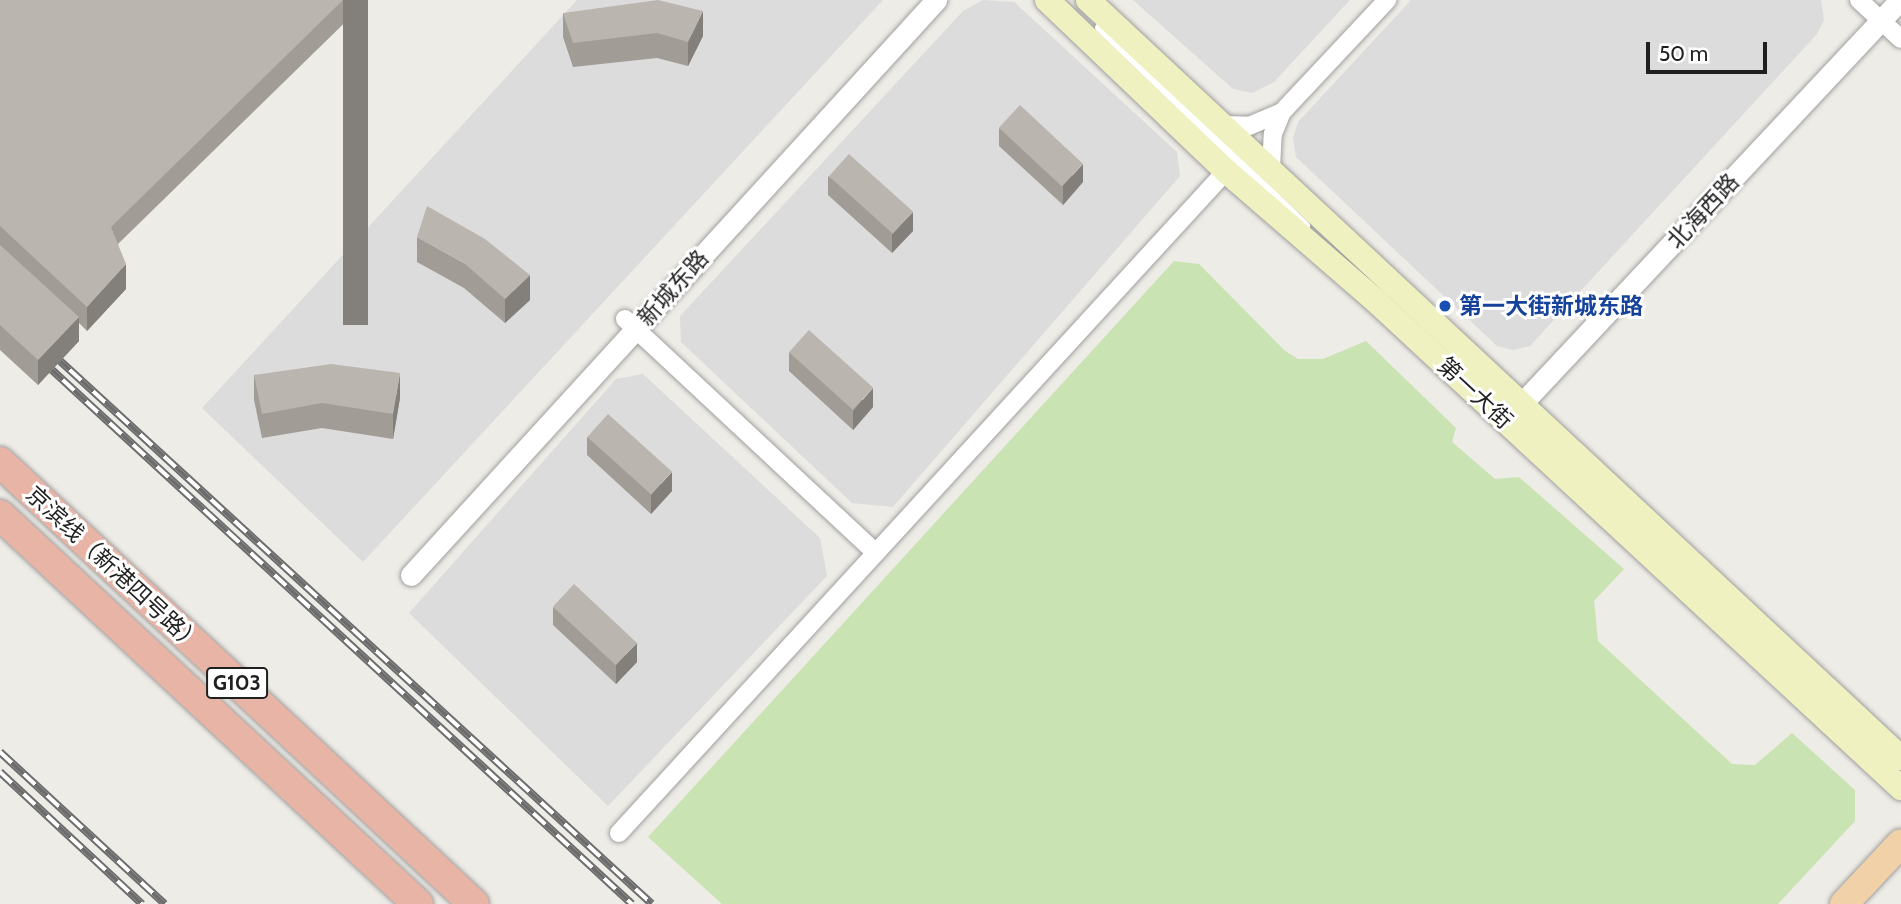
<!DOCTYPE html>
<html>
<head>
<meta charset="utf-8">
<style>
  body { margin:0 }
  #map { position:relative; width:1901px; height:904px; overflow:hidden; background:#eeece6; font-family:Cabin,"Noto Sans SC",sans-serif }
  div>[style] { position:absolute }
  .residential>* { inset:0; background:#dddcdc }
  .grass>* { inset:0; background:#c9e3b2 }
  .roads { filter:drop-shadow(0 0 2px #a0a0a0) drop-shadow(0 0 2px #a0a0a0) }
  .service>* { height:9px; margin:-4.5px; padding:0 4.5px; transform-origin:4.5px; border-radius:4.5px; background:#fff }
  .minor>* { height:18px; margin:-9px; padding:0 9px; transform-origin:9px; border-radius:9px; background:#fff }
  .tertiary>* { height:21px; margin:-10.5px; padding:0 10.5px; transform-origin:10.5px; border-radius:10.5px; background:#fff }
  .secondary>* { height:24px; margin:-12px; padding:0 12px; transform-origin:12px; border-radius:12px; background:#eff2c0 }
  .primary>* { height:28px; margin:-14px; padding:0 14px; transform-origin:14px; border-radius:14px; background:#f1d2a8 }
  .trunk>* { height:30px; margin:-15px; padding:0 15px; transform-origin:15px; border-radius:15px; background:#e7b4a6 }
  .rail>* { height:8px; margin-top:-4px; transform-origin:0; background:repeating-linear-gradient(90deg,#fff 0 16px,#6d6d6d 0 32px); box-sizing:border-box; border-block:2px solid #6d6d6d }
  .wall>* { inset:0; background:#a19c96 }
  .shaded-wall>* { inset:0; background:#837f7a; transform-origin:0 0 }
  .building>* { inset:0; background:#bbb5af; transform-origin:0 0 }
  .dots>* { width:19px; height:19px; translate:-50% -50%; box-sizing:border-box; border:4px solid #fff; border-radius:50% }
  span { translate:-50% -50%; white-space:nowrap; text-align:center; line-height:1.15; -webkit-text-stroke:6px #fff; paint-order:stroke }
  .shield-label span { padding:2px 5px; background:#fff; border:2px solid; border-radius:5px; -webkit-text-stroke-width:0 }
  .shield-label { font-size:21px; color:#1f1f1f; font-weight:700 }
  .street-label { font-size:23px; color:#1f1f1f }
  .transit-label { font-size:23px; color:#164399; font-weight:700 }
  .left { translate:0 -50%; text-align:left }
  .scale { position:absolute; left:1646px; top:42px; width:121px; height:32px; box-sizing:border-box; border:4px solid #1f1f1f; border-top:0; padding-left:9px; font-size:21px; line-height:24px; white-space:nowrap; color:#1f1f1f; -webkit-text-stroke:5px #fff; paint-order:stroke }
</style>
</head>
<body>
<div id="map">
  <div class="residential">
    <i style="clip-path:polygon(577px 0,883px 0,363px 562px,202px 408px)"></i>
    <i style="clip-path:polygon(983px 0,1014px 2px,1177px 152px,1180px 176px,893px 507px,852px 503px,681px 342px,680px 316px,963px 11px)"></i>
    <i style="clip-path:polygon(1133px 0,1350px 0,1274px 82px,1252px 93px,1233px 89px)"></i>
    <i style="clip-path:polygon(1411px 0,1821px 0,1824px 20px,1817px 34px,1530px 346px,1513px 350px,1497px 346px,1296px 157px,1293px 138px,1298px 122px)"></i>
    <i style="clip-path:polygon(643px 374px,820px 538px,827px 576px,608px 806px,409px 613px,616px 379px)"></i>
  </div>
  <div class="grass">
    <i style="clip-path:polygon(1174px 261px,1199px 264px,1284px 350px,1298px 359px,1323px 359px,1366px 341px,1456px 428px,1452px 442px,1495px 479px,1519px 477px,1624px 569px,1594px 601px,1598px 641px,1732px 764px,1755px 765px,1792px 733px,1855px 790px,1855px 821px,1778px 904px,722px 904px,648px 837px)"></i>
  </div>
  <div class="roads">
    <div class="service">
      <i style="left:1099px;top:27px;width:286px;rotate:43.9deg"></i>
    </div>
    <div class="minor">
      <i style="left:1859px;top:0;width:57px;rotate:42.9deg"></i>
      <i style="left:1225px;top:125px;width:24px;rotate:2deg"></i>
      <i style="left:1249px;top:126px;width:36px;rotate:-23deg"></i>
      <i style="left:1271px;top:168px;width:34px;rotate:-87deg"></i>
      <i style="left:1273px;top:134px;width:24px;rotate:-68deg"></i>
      <i style="left:1282px;top:112px;width:154px;rotate:-46.8deg"></i>
      <i style="left:625px;top:319px;width:343px;rotate:43deg"></i>
      <i style="left:619px;top:833px;width:898px;rotate:-47.48deg"></i>
    </div>
    <div class="tertiary">
      <i style="left:1511px;top:415px;width:569px;rotate:-46.85deg"></i>
      <i style="left:411px;top:575px;width:779px;rotate:-47.6deg"></i>
    </div>
    <div class="secondary">
      <i style="left:1047px;top:0;width:248px;rotate:43.7deg"></i>
      <i style="left:1226px;top:171px;width:200px;rotate:40.9deg"></i>
      <i style="left:1377px;top:302px;width:715px;rotate:42.85deg"></i>
      <i style="left:1088px;top:0;width:1112px;rotate:42.99deg"></i>
    </div>
    <div class="primary">
      <i style="left:1844px;top:904px;width:83px;rotate:-46.9deg"></i>
    </div>
    <div class="trunk">
      <i style="left:0;top:462px;width:648px;rotate:43deg"></i>
      <i style="left:0;top:515px;width:571px;rotate:42.94deg"></i>
    </div>
  </div>
  <div class="rail">
    <i style="left:46px;top:348px;width:822px;rotate:42.54deg"></i>
    <i style="left:39px;top:358px;width:806px;rotate:42.64deg"></i>
    <i style="left:0;top:752px;width:224px;rotate:42.7deg"></i>
    <i style="left:0;top:772px;width:194px;rotate:42.9deg"></i>
  </div>
  <div class="wall">
    <i style="clip-path:polygon(0 0,368px 0,118px 244px,126px 289px,87px 331px,79px 323px,79px 341px,38px 385px,0 350px)"></i>
    <i style="clip-path:polygon(563px 13px,703px 36px,688px 66px,657px 58px,573px 67px,563px 37px)"></i>
    <i style="clip-path:polygon(999px 128px,1083px 182px,1063px 205px,999px 146px)"></i>
    <i style="clip-path:polygon(828px 176px,913px 231px,892px 253px,828px 195px)"></i>
    <i style="clip-path:polygon(417px 237px,530px 300px,505px 323px,464px 288px,417px 262px)"></i>
    <i style="clip-path:polygon(789px 352px,873px 407px,853px 430px,789px 371px)"></i>
    <i style="clip-path:polygon(254px 375px,400px 398px,393px 439px,322px 428px,262px 438px,254px 400px)"></i>
    <i style="clip-path:polygon(587px 437px,672px 491px,651px 514px,587px 455px)"></i>
    <i style="clip-path:polygon(553px 607px,637px 662px,616px 684px,553px 625px)"></i>
  </div>
  <div class="shaded-wall">
    <i style="left:343px;top:0;width:25px;height:325px"></i>
    <i style="clip-path:polygon(703px 11px,703px 36px,688px 66px,688px 42px)"></i>
    <i style="clip-path:polygon(1083px 164px,1083px 182px,1063px 205px,1063px 186px)"></i>
    <i style="clip-path:polygon(913px 212px,913px 231px,892px 253px,892px 234px)"></i>
    <i style="clip-path:polygon(126px 264px,126px 289px,87px 331px,87px 307px)"></i>
    <i style="clip-path:polygon(530px 275px,530px 300px,505px 323px,505px 299px)"></i>
    <i style="clip-path:polygon(79px 317px,79px 341px,38px 385px,38px 360px)"></i>
    <i style="clip-path:polygon(400px 373px,400px 398px,393px 439px,393px 414px)"></i>
    <i style="clip-path:polygon(873px 388px,873px 407px,853px 430px,853px 411px)"></i>
    <i style="clip-path:polygon(672px 472px,672px 491px,651px 514px,651px 495px)"></i>
    <i style="clip-path:polygon(637px 643px,637px 662px,616px 684px,616px 665px)"></i>
  </div>
  <div class="building">
    <i style="clip-path:polygon(0 0,343px 0,111px 227px,126px 264px,87px 307px,0 226px)"></i>
    <i style="clip-path:polygon(658px 0,703px 11px,688px 42px,657px 33px,573px 43px,563px 13px)"></i>
    <i style="left:1020px;top:105px;width:86px;height:31px;rotate:43deg"></i>
    <i style="left:849px;top:154px;width:86px;height:30px;rotate:42deg"></i>
    <i style="clip-path:polygon(427px 206px,485px 239px,530px 275px,505px 299px,464px 263px,417px 237px)"></i>
    <i style="clip-path:polygon(0 245px,79px 317px,38px 360px,0 325px)"></i>
    <i style="left:809px;top:330px;width:86px;height:30px;rotate:42deg"></i>
    <i style="clip-path:polygon(331px 364px,400px 373px,393px 414px,322px 403px,262px 414px,254px 375px)"></i>
    <i style="left:608px;top:414px;width:86px;height:31px;rotate:42deg"></i>
    <i style="left:574px;top:584px;width:86px;height:31px;rotate:43deg"></i>
  </div>
  <div class="dots">
    <i style="left:1445px;top:306px;background:#1a4fb4"></i>
  </div>
  <div class="shield-label">
    <span style="left:237px;top:683px">G103</span>
  </div>
  <div class="street-label">
    <span style="left:1703px;top:211px;rotate:-47deg">北海西路</span>
    <span style="left:673px;top:288px;rotate:-48deg">新城东路</span>
    <span style="left:1475px;top:393px;rotate:43deg">第一大街</span>
    <span style="left:114px;top:569px;rotate:43deg">京滨线（新港四号路）</span>
  </div>
  <div class="transit-label">
    <span class="left" style="left:1459px;top:306px">第一大街新城东路</span>
  </div>
  <div class="scale">50 m</div>
</div>
</body>
</html>
